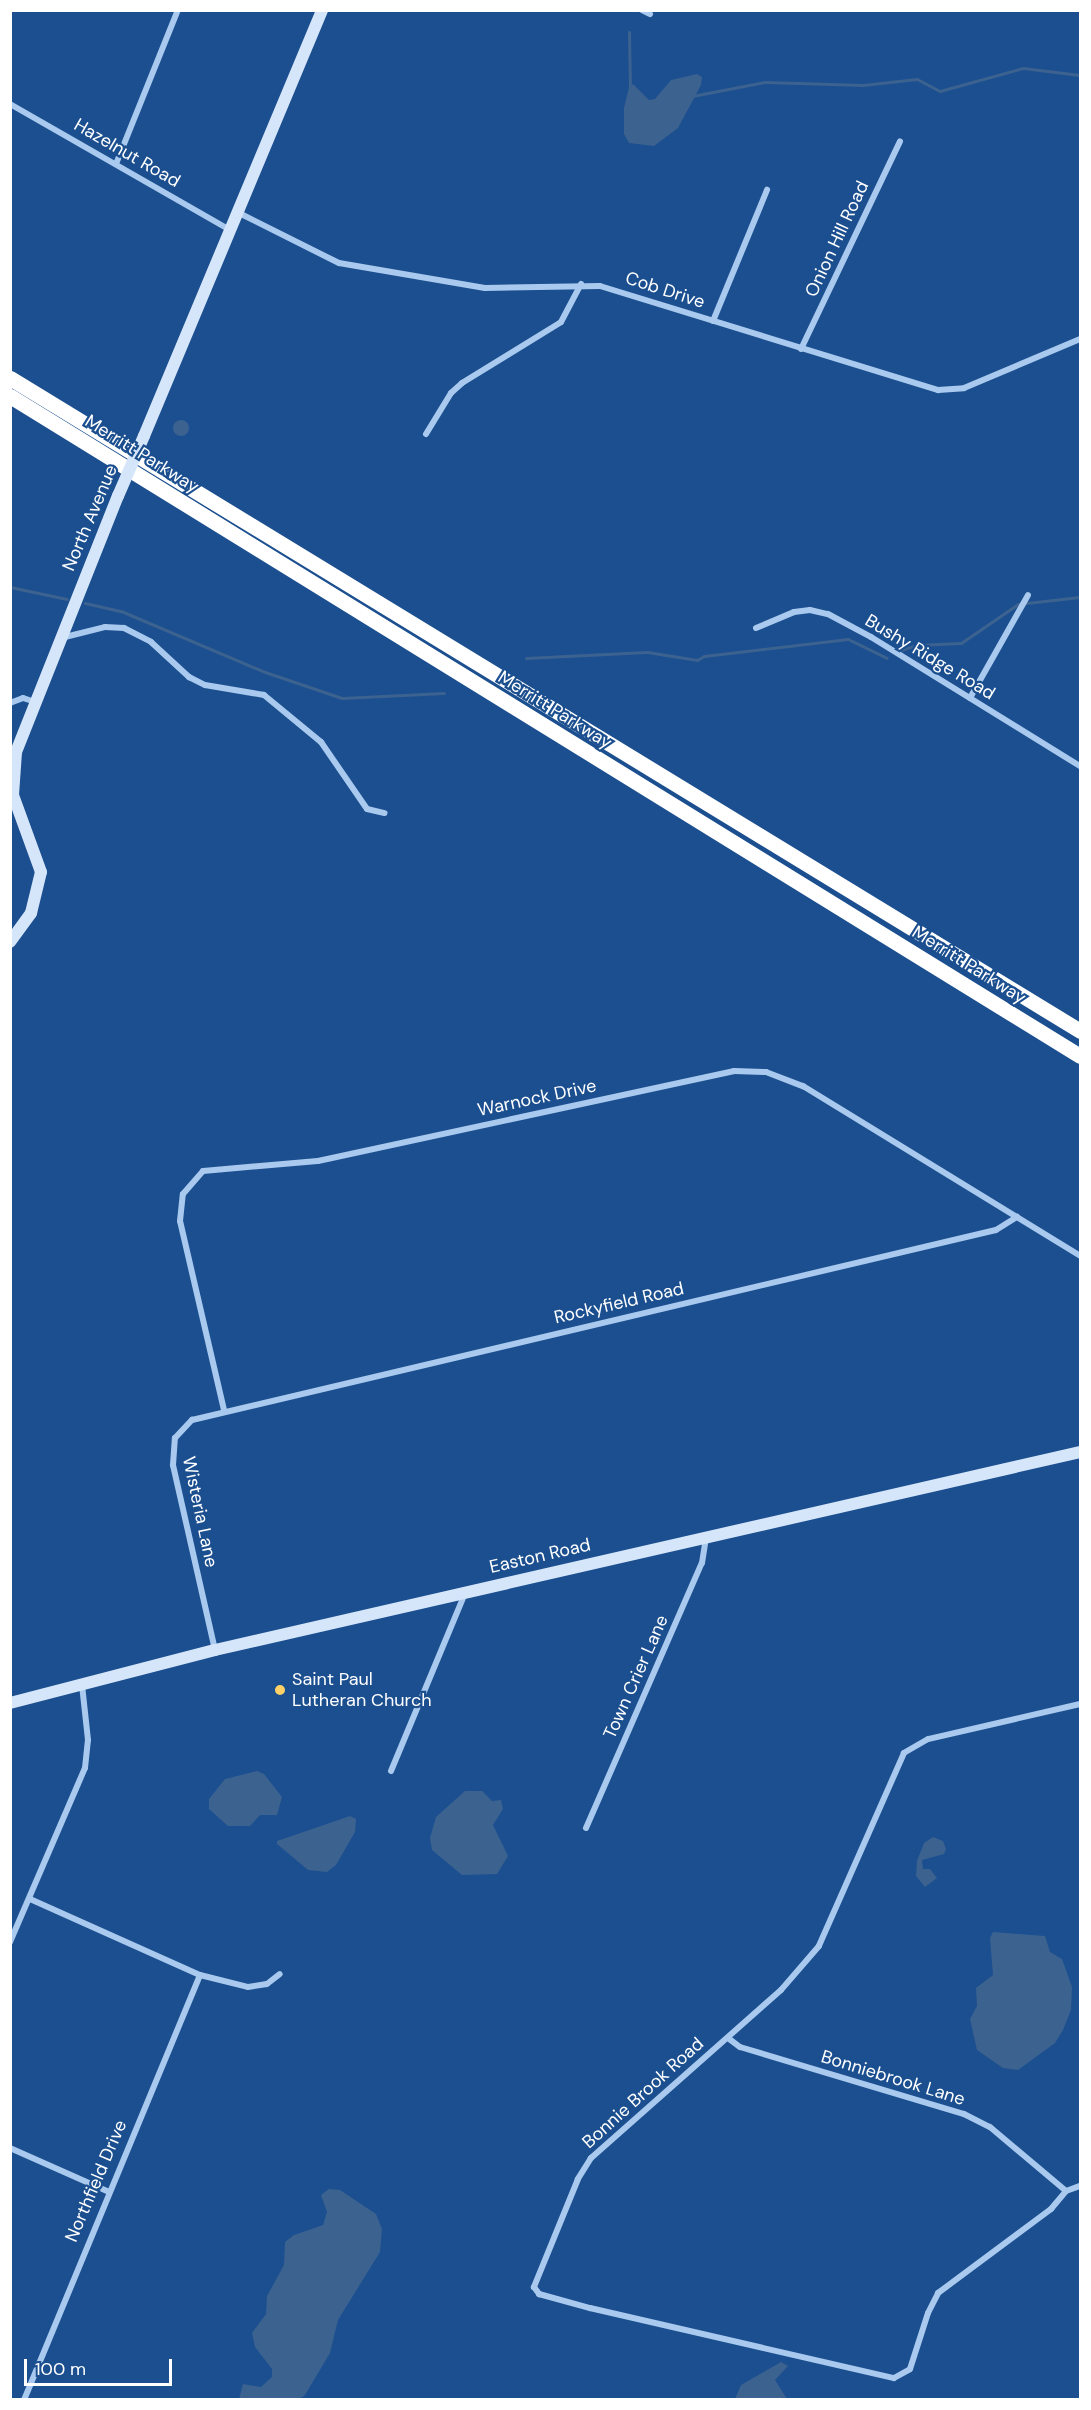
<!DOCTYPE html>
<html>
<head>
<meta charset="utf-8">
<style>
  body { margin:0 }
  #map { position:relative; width:1091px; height:2410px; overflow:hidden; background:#1b4f8f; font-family:"DM Sans",sans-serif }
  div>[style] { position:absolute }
  .water>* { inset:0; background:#3c6290 }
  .round { border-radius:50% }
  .stream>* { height:3px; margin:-1.5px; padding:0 1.5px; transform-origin:1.5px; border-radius:1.5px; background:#3c6290 }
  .street>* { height:6px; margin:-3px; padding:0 3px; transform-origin:3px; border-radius:3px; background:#a9c9ee }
  .secondary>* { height:12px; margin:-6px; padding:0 6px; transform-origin:6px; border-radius:6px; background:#d6e6fa }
  .highway>* { height:15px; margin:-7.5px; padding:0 7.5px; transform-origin:7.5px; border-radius:7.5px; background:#fff }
  .secondary-bridge>* { height:12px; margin:-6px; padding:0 6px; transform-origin:6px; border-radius:6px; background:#d6e6fa }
  .dots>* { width:16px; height:16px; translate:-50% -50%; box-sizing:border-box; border:3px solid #1b4f8f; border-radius:50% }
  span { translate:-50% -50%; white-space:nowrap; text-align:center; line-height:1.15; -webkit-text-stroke:4.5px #1b4f8f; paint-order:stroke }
  .street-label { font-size:18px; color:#fff }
  .poi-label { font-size:18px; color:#fff }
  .left { translate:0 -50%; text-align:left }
  .frame { position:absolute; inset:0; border:12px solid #fff; pointer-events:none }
  .scale { position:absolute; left:24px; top:2359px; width:148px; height:27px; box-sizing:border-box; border:3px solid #fff; border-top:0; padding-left:8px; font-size:18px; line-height:21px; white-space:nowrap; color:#fff; -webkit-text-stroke:4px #1b4f8f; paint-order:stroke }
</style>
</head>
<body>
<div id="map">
  <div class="water">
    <i style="clip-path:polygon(697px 74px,702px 77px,701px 85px,678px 128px,654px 146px,629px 143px,624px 134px,624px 108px,629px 87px,633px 84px,649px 100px,655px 99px,671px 80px)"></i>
    <i class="round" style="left:173px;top:420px;width:16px;height:16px"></i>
    <i style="clip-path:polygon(257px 1771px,264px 1774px,282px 1797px,277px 1815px,260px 1815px,250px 1826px,228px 1826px,209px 1809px,209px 1799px,225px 1779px)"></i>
    <i style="clip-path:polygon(465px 1791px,482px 1791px,492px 1801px,501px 1800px,503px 1809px,493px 1825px,508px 1856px,497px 1874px,462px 1875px,432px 1850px,430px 1838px,436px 1817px)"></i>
    <i style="clip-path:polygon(350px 1816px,356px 1819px,355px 1832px,336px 1865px,327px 1872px,308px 1870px,277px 1844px,277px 1841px)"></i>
    <i style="clip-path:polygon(933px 1837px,943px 1841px,946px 1849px,944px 1854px,922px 1860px,923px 1869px,930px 1869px,937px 1878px,925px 1887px,916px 1876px,917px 1861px,924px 1843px)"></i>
    <i style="clip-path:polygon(993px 1932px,1045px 1936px,1050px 1952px,1062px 1959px,1072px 1987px,1071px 2010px,1063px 2030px,1055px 2043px,1018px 2070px,1003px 2068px,977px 2050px,970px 2019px,977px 2006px,976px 1988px,993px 1975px,990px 1938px)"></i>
    <i style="clip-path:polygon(329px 2189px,340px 2190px,376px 2214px,382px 2229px,380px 2252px,338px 2320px,330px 2353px,305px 2395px,300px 2399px,239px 2399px,243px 2384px,261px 2387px,272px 2377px,272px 2369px,255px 2347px,252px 2333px,266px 2314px,267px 2296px,284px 2265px,285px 2242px,294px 2235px,323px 2225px,327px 2212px,321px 2195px)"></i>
    <i style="clip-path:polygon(781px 2362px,788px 2366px,775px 2380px,787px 2399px,735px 2399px,741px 2385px)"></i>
  </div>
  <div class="stream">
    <i style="left:629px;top:32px;width:56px;rotate:89deg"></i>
    <i style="left:692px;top:96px;width:74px;rotate:-10.9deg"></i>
    <i style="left:765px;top:82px;width:98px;rotate:1.8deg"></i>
    <i style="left:863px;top:85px;width:54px;rotate:-6.3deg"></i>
    <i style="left:917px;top:79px;width:26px;rotate:28deg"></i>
    <i style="left:940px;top:91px;width:86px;rotate:-15.5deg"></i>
    <i style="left:1023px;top:68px;width:57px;rotate:7deg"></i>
    <i style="left:10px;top:587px;width:58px;rotate:11.9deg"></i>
    <i style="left:85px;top:603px;width:37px;rotate:13deg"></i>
    <i style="left:121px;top:611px;width:156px;rotate:23deg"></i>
    <i style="left:265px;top:672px;width:81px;rotate:18.7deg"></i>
    <i style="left:342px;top:698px;width:102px;rotate:-2.8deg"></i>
    <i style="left:901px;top:650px;width:16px;rotate:-18deg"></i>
    <i style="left:916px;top:645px;width:45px;rotate:-2.5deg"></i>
    <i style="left:961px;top:643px;width:69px;rotate:-34.4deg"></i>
    <i style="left:1018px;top:604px;width:62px;rotate:-6.4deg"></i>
    <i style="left:526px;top:658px;width:121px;rotate:-2.8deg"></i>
    <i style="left:647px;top:652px;width:51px;rotate:9.1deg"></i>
    <i style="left:697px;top:660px;width:8px;rotate:-30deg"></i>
    <i style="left:704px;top:656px;width:145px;rotate:-6.7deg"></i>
    <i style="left:848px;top:639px;width:43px;rotate:26deg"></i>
  </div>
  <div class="street">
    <i style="left:642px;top:10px;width:9px;rotate:27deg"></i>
    <i style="left:10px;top:104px;width:251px;rotate:29.8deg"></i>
    <i style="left:116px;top:164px;width:166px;rotate:-68.1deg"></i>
    <i style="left:237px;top:212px;width:114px;rotate:26.6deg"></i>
    <i style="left:339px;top:263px;width:148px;rotate:9.7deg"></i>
    <i style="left:485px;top:288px;width:115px;rotate:-1deg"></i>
    <i style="left:600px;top:286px;width:354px;rotate:17.1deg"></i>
    <i style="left:938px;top:390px;width:26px;rotate:-4deg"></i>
    <i style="left:964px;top:388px;width:126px;rotate:-22.9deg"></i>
    <i style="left:713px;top:321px;width:142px;rotate:-67.6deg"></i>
    <i style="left:801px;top:349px;width:230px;rotate:-64.5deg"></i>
    <i style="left:426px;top:434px;width:48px;rotate:-58.6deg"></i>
    <i style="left:451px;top:393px;width:15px;rotate:-42deg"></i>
    <i style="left:462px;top:383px;width:116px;rotate:-31.6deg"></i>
    <i style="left:561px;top:322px;width:43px;rotate:-62.2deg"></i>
    <i style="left:756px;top:628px;width:41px;rotate:-22.8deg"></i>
    <i style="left:794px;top:612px;width:16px;rotate:-7deg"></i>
    <i style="left:810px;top:610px;width:18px;rotate:13deg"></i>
    <i style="left:828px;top:614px;width:49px;rotate:28.1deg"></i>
    <i style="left:871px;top:637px;width:246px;rotate:31.7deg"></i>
    <i style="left:61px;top:638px;width:45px;rotate:-14deg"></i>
    <i style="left:105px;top:627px;width:19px;rotate:3deg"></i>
    <i style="left:124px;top:628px;width:30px;rotate:27deg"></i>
    <i style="left:151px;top:642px;width:52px;rotate:42.6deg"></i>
    <i style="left:189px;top:677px;width:18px;rotate:27deg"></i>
    <i style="left:205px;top:685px;width:60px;rotate:9.6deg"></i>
    <i style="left:264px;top:695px;width:74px;rotate:39.5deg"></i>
    <i style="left:321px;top:742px;width:81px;rotate:55.5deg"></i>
    <i style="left:367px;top:809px;width:18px;rotate:13deg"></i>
    <i style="left:970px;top:698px;width:118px;rotate:-60.6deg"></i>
    <i style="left:10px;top:703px;width:14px;rotate:-21deg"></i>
    <i style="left:23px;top:698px;width:13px;rotate:18deg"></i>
    <i style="left:224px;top:1410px;width:194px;rotate:-103.1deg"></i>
    <i style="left:180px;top:1221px;width:27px;rotate:-84deg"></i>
    <i style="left:183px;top:1194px;width:30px;rotate:-49deg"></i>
    <i style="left:203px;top:1171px;width:115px;rotate:-5deg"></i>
    <i style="left:318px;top:1161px;width:426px;rotate:-12.2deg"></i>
    <i style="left:734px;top:1071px;width:32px;rotate:2deg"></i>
    <i style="left:766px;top:1072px;width:40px;rotate:21deg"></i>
    <i style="left:803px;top:1086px;width:325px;rotate:31.5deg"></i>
    <i style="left:215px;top:1650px;width:190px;rotate:-102.8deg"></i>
    <i style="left:173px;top:1465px;width:27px;rotate:-86deg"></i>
    <i style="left:175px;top:1438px;width:25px;rotate:-47deg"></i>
    <i style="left:192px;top:1420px;width:826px;rotate:-13.3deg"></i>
    <i style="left:996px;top:1230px;width:25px;rotate:-32deg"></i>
    <i style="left:1080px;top:1704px;width:156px;rotate:167deg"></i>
    <i style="left:928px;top:1739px;width:28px;rotate:150deg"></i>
    <i style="left:904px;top:1753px;width:211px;rotate:113.8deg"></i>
    <i style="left:819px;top:1946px;width:58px;rotate:130.8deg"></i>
    <i style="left:781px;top:1990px;width:254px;rotate:138.5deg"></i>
    <i style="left:591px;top:2158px;width:25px;rotate:122deg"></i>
    <i style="left:578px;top:2179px;width:117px;rotate:112.2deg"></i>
    <i style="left:534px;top:2287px;width:9px;rotate:54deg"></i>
    <i style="left:539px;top:2294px;width:53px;rotate:15.4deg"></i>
    <i style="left:590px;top:2308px;width:312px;rotate:13deg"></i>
    <i style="left:894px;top:2378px;width:18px;rotate:-29deg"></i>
    <i style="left:910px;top:2369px;width:59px;rotate:-72.2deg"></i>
    <i style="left:928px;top:2313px;width:22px;rotate:-63deg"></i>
    <i style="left:938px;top:2293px;width:141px;rotate:-36.6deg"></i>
    <i style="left:1051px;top:2209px;width:23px;rotate:-50deg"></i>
    <i style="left:1066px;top:2191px;width:15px;rotate:-20deg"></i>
    <i style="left:391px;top:1771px;width:193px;rotate:-67.4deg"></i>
    <i style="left:586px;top:1828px;width:289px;rotate:-66.4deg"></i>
    <i style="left:702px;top:1563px;width:25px;rotate:-81deg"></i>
    <i style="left:30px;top:1899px;width:186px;rotate:24.1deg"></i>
    <i style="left:200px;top:1975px;width:49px;rotate:14deg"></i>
    <i style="left:248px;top:1987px;width:19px;rotate:-9deg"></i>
    <i style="left:267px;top:1984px;width:16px;rotate:-38deg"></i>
    <i style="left:10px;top:1942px;width:189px;rotate:-66.7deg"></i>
    <i style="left:85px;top:1768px;width:28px;rotate:-84deg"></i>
    <i style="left:88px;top:1740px;width:55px;rotate:-96.2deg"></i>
    <i style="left:728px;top:2038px;width:15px;rotate:37deg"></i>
    <i style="left:740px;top:2047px;width:234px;rotate:16.7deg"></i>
    <i style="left:964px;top:2114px;width:29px;rotate:27deg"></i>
    <i style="left:990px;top:2127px;width:99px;rotate:40.1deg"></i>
    <i style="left:10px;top:2148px;width:106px;rotate:23.9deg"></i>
    <i style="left:24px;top:2400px;width:460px;rotate:-67.5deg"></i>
  </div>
  <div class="secondary">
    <i style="left:144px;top:436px;width:462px;rotate:-67.3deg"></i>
    <i style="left:10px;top:942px;width:36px;rotate:-54deg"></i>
    <i style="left:31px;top:913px;width:42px;rotate:-76.3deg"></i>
    <i style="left:41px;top:872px;width:82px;rotate:-110deg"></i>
    <i style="left:13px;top:795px;width:43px;rotate:-86deg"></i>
    <i style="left:16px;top:752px;width:276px;rotate:-68.3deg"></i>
    <i style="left:10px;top:1703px;width:212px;rotate:-14.5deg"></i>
    <i style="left:215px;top:1650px;width:887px;rotate:-12.89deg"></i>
  </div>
  <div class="highway">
    <i style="left:10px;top:378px;width:1254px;rotate:31.39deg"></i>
    <i style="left:10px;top:396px;width:1257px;rotate:31.67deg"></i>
  </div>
  <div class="secondary-bridge">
    <i style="left:118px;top:496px;width:65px;rotate:-66.6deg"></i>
  </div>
  <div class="dots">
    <i style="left:280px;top:1690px;background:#ffd166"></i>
  </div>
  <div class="street-label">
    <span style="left:127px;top:153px;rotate:30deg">Hazelnut Road</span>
    <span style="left:837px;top:239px;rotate:-65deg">Onion Hill Road</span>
    <span style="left:665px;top:290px;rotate:18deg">Cob Drive</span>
    <span style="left:142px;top:454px;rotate:32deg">Merritt Parkway</span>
    <span style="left:90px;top:518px;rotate:-67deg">North Avenue</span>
    <span style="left:930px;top:657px;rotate:31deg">Bushy Ridge Road</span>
    <span style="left:555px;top:710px;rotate:32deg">Merritt Parkway</span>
    <span style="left:969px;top:965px;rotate:32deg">Merritt Parkway</span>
    <span style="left:537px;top:1098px;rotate:-12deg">Warnock Drive</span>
    <span style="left:619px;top:1303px;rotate:-13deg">Rockyfield Road</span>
    <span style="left:200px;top:1512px;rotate:78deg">Wisteria Lane</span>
    <span style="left:540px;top:1556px;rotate:-13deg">Easton Road</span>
    <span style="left:636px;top:1677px;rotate:-66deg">Town Crier Lane</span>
    <span style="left:893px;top:2078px;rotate:17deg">Bonniebrook Lane</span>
    <span style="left:643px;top:2093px;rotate:-42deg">Bonnie Brook Road</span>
    <span style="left:96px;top:2181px;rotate:-67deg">Northfield Drive</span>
  </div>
  <div class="poi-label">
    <span class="left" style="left:292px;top:1690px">Saint Paul<br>Lutheran Church</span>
  </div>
  <div class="frame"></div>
  <div class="scale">100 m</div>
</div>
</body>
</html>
